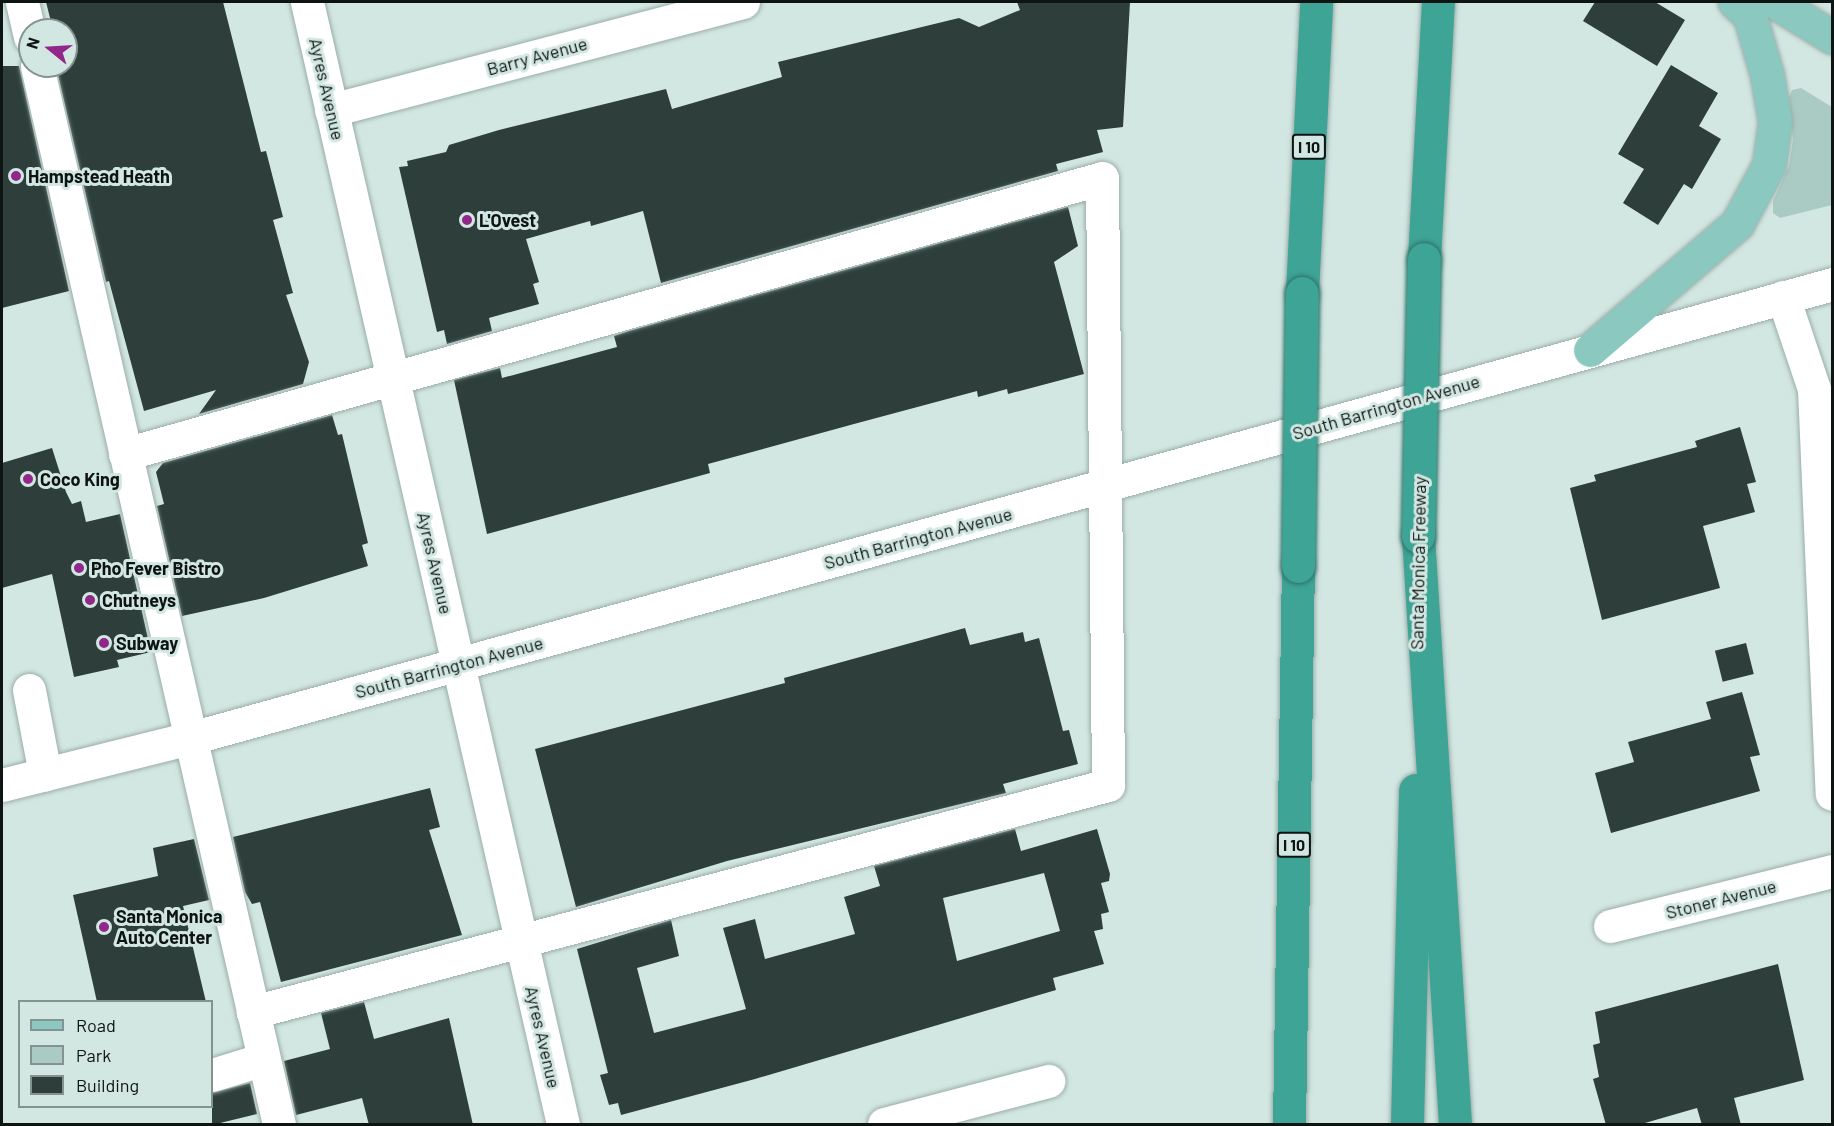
<!DOCTYPE html>
<html>
<head>
<meta charset="utf-8">
<style>
  body { margin:0 }
  #map { position:relative; width:1834px; height:1126px; overflow:hidden; background:#d3e7e2; font-family:Barlow,sans-serif }
  div>[style] { position:absolute }
  .green>* { inset:0; background:#aacbc4 }
  .building>* { inset:0; background:#2d3e3b; transform-origin:0 0 }
  .roads { filter:drop-shadow(0 0 2px #9aada9) drop-shadow(0 0 2px #9aada9) }
  .minor>* { height:33px; margin:-16.5px; padding:0 16.5px; transform-origin:16.5px; border-radius:16.5px; background:#fff }
  .major>* { height:33px; margin:-16.5px; padding:0 16.5px; transform-origin:16.5px; border-radius:16.5px; background:#8bc8bf }
  .highway>* { height:33px; margin:-16.5px; padding:0 16.5px; transform-origin:16.5px; border-radius:16.5px; background:#3ea495 }
  .bridges { filter:drop-shadow(0 0 2px #2d7267) drop-shadow(0 0 2px #2d7267) }
  .highway-bridge>* { height:33px; margin:-16.5px; padding:0 16.5px; transform-origin:16.5px; border-radius:16.5px; background:#3ea495 }
  .dots>* { width:16px; height:16px; translate:-50% -50%; box-sizing:border-box; border:3px solid #d3e7e2; border-radius:50% }
  span { translate:-50% -50%; white-space:nowrap; text-align:center; line-height:1.15; -webkit-text-stroke:6px #d3e7e2; paint-order:stroke }
  .shield-label span { padding:2px 4px; background:#d3e7e2; border:2px solid; border-radius:4px; -webkit-text-stroke-width:0 }
  .shield-label { font-size:16px; color:#0d1412; font-weight:700 }
  .street-label { font-size:18px; color:#0d1412 }
  .poi-label { font-size:18px; color:#0d1412; font-weight:700 }
  .left { translate:0 -50%; text-align:left }
  .frame { position:absolute; inset:0; border:3px solid #0d1412; pointer-events:none }
  .legend { position:absolute; left:18px; top:1000px; width:195px; height:108px; box-sizing:border-box; background:#d3e7e2; border:2px solid #84938f; margin:0; padding:8px 10px; list-style:none; font-size:18px; color:#0d1412 }
  .legend li { display:flex; align-items:center; gap:12px; height:30px }
  .legend b { width:30px; border:2px solid #84938f }
  .north { position:absolute; left:18px; top:18px; width:60px; height:60px; box-sizing:border-box; background:#d3e7e2; border:2px solid #84938f; border-radius:50%; rotate:288deg; font-size:16px; font-weight:700; line-height:24px; text-align:center; color:#0d1412 }
  .north::after { content:''; display:block; margin:auto; width:21px; height:27px; background:#92278a; clip-path:polygon(50% 0,100% 100%,50% 72%,0 100%) }
</style>
</head>
<body>
<div id="map">
  <div class="green">
    <i style="clip-path:polygon(1801px 88px,1832px 107px,1832px 205px,1780px 218px,1773px 213px,1773px 201px,1789px 166px,1793px 139px,1789px 98px,1792px 90px)"></i>
  </div>
  <div class="building">
    <i style="clip-path:polygon(46px 2px,223px 2px,261px 152px,266px 151px,283px 217px,273px 220px,293px 293px,286px 295px,309px 362px,303px 384px,199px 414px,216px 390px,144px 411px,109px 281px,106px 282px,56px 66px,66px 66px,66px 30px,53px 30px)"></i>
    <i style="clip-path:polygon(1017px 2px,1130px 2px,1123px 127px,1097px 130px,1103px 152px,1056px 164px,1058px 171px,661px 283px,643px 211px,591px 226px,590px 221px,526px 239px,539px 282px,533px 284px,539px 304px,489px 318px,492px 331px,447px 344px,444px 330px,437px 332px,399px 167px,408px 166px,407px 161px,446px 152px,449px 145px,499px 130px,666px 89px,672px 109px,782px 77px,778px 62px,959px 18px,979px 27px,1020px 10px)"></i>
    <i style="clip-path:polygon(1595px 2px,1655px 2px,1685px 20px,1657px 66px,1583px 21px)"></i>
    <i style="clip-path:polygon(1671px 65px,1718px 93px,1699px 126px,1721px 139px,1692px 189px,1684px 184px,1658px 225px,1623px 203px,1644px 169px,1618px 154px)"></i>
    <i style="clip-path:polygon(2px 66px,19px 66px,69px 291px,2px 308px)"></i>
    <i style="clip-path:polygon(1068px 207px,1078px 246px,1054px 262px,1084px 374px,1008px 394px,1007px 389px,978px 397px,977px 391px,854px 424px,708px 464px,710px 473px,487px 534px,454px 380px,500px 368px,502px 378px,617px 347px,614px 336px,629px 331px)"></i>
    <i style="clip-path:polygon(332px 415px,338px 435px,342px 434px,368px 543px,362px 545px,368px 566px,264px 598px,182px 616px,157px 506px,164px 504px,156px 472px,163px 463px)"></i>
    <i style="clip-path:polygon(1740px 427px,1756px 482px,1747px 484px,1755px 512px,1703px 526px,1720px 588px,1602px 620px,1570px 488px,1596px 481px,1594px 475px,1697px 447px,1695px 441px)"></i>
    <i style="clip-path:polygon(52px 448px,66px 492px,72px 504px,81px 501px,86px 522px,120px 514px,151px 652px,117px 660px,119px 667px,74px 677px,52px 574px,2px 588px,2px 463px)"></i>
    <i style="clip-path:polygon(965px 628px,970px 645px,1023px 632px,1025px 642px,1039px 638px,1063px 731px,1069px 730px,1078px 764px,1003px 784px,1006px 793px,727px 861px,576px 907px,535px 749px,785px 683px,784px 678px)"></i>
    <i style="left:1746px;top:643px;width:32px;height:32px;rotate:76deg"></i>
    <i style="clip-path:polygon(1742px 692px,1760px 755px,1750px 757px,1760px 791px,1611px 833px,1595px 773px,1634px 762px,1628px 742px,1711px 719px,1706px 702px)"></i>
    <i style="clip-path:polygon(430px 788px,440px 827px,429px 830px,462px 935px,281px 982px,260px 902px,252px 904px,245px 892px,233px 837px)"></i>
    <i style="clip-path:polygon(evenodd,1015px 829px,1021px 851px,1097px 829px,1110px 874px,1109px 881px,1101px 883px,1109px 912px,1101px 914px,1103px 929px,1094px 931px,1104px 964px,1053px 978px,1056px 990px,755px 1079px,621px 1115px,618px 1103px,609px 1105px,600px 1075px,608px 1073px,577px 949px,671px 920px,679px 956px,637px 968px,654px 1033px,746px 1009px,723px 928px,755px 919px,765px 959px,855px 934px,844px 897px,880px 886px,874px 866px,1015px 829px,1044px 873px,1060px 931px,957px 961px,943px 898px,1044px 873px)"></i>
    <i style="clip-path:polygon(194px 839px,209px 900px,183px 906px,206px 1002px,97px 1002px,73px 895px,158px 876px,153px 848px)"></i>
    <i style="clip-path:polygon(1778px 964px,1804px 1080px,1734px 1098px,1741px 1125px,1702px 1125px,1697px 1108px,1638px 1125px,1606px 1125px,1593px 1079px,1599px 1077px,1593px 1045px,1600px 1043px,1595px 1012px)"></i>
    <i style="clip-path:polygon(364px 1002px,374px 1039px,449px 1018px,473px 1125px,369px 1125px,362px 1098px,296px 1115px,284px 1061px,330px 1049px,321px 1013px)"></i>
    <i style="clip-path:polygon(250px 1083px,257px 1114px,212px 1125px,212px 1093px)"></i>
  </div>
  <div class="roads">
    <div class="minor">
      <i style="left:22px;top:2px;width:36px;rotate:77deg"></i>
      <i style="left:307px;top:2px;width:1151px;rotate:77.15deg"></i>
      <i style="left:37px;top:66px;width:1085px;rotate:77.12deg"></i>
      <i style="left:331px;top:110px;width:426px;rotate:-14.7deg"></i>
      <i style="left:1783px;top:297px;width:97px;rotate:71.4deg"></i>
      <i style="left:1814px;top:389px;width:405px;rotate:87.5deg"></i>
      <i style="left:125px;top:454px;width:1015px;rotate:-15.77deg"></i>
      <i style="left:1102px;top:178px;width:607px;rotate:89.43deg"></i>
      <i style="left:1108px;top:785px;width:885px;rotate:165.13deg"></i>
      <i style="left:29px;top:690px;width:86px;rotate:79.2deg"></i>
      <i style="left:2px;top:785px;width:195px;rotate:-14deg"></i>
      <i style="left:191px;top:738px;width:1703px;rotate:-15.46deg"></i>
      <i style="left:1610px;top:926px;width:229px;rotate:-13.9deg"></i>
      <i style="left:212px;top:1075px;width:54px;rotate:-17.1deg"></i>
      <i style="left:884px;top:1124px;width:170px;rotate:-14.7deg"></i>
    </div>
    <div class="major">
      <i style="left:1775px;top:2px;width:67px;rotate:31.6deg"></i>
      <i style="left:1590px;top:350px;width:194px;rotate:-40.6deg"></i>
      <i style="left:1737px;top:224px;width:67px;rotate:-61.5deg"></i>
      <i style="left:1769px;top:165px;width:43px;rotate:-82.1deg"></i>
      <i style="left:1775px;top:122px;width:48px;rotate:-99.7deg"></i>
      <i style="left:1767px;top:75px;width:61px;rotate:-106.1deg"></i>
      <i style="left:1750px;top:16px;width:21px;rotate:-137deg"></i>
    </div>
    <div class="highway">
      <i style="left:1424px;top:259px;width:257px;rotate:-86.9deg"></i>
      <i style="left:1302px;top:293px;width:291px;rotate:-87.2deg"></i>
      <i style="left:1418px;top:536px;width:589px;rotate:86.4deg"></i>
      <i style="left:1289px;top:1124px;width:558px;rotate:-89.08deg"></i>
      <i style="left:1407px;top:1124px;width:334px;rotate:-88.6deg"></i>
    </div>
  </div>
  <div class="bridges">
    <div class="highway-bridge">
      <i style="left:1418px;top:536px;width:277px;rotate:-88.8deg"></i>
      <i style="left:1298px;top:566px;width:273px;rotate:-89.2deg"></i>
    </div>
  </div>
  <div class="dots">
    <i style="left:16px;top:176px;background:#92278a"></i>
    <i style="left:467px;top:220px;background:#92278a"></i>
    <i style="left:28px;top:479px;background:#92278a"></i>
    <i style="left:79px;top:568px;background:#92278a"></i>
    <i style="left:90px;top:600px;background:#92278a"></i>
    <i style="left:104px;top:643px;background:#92278a"></i>
    <i style="left:104px;top:927px;background:#92278a"></i>
  </div>
  <div class="shield-label">
    <span style="left:1309px;top:147px">I 10</span>
    <span style="left:1294px;top:845px">I 10</span>
  </div>
  <div class="street-label">
    <span style="left:537px;top:56px;rotate:-15deg">Barry Avenue</span>
    <span style="left:327px;top:89px;rotate:77deg">Ayres Avenue</span>
    <span style="left:1386px;top:407px;rotate:-16deg">South Barrington Avenue</span>
    <span style="left:918px;top:538px;rotate:-15deg">South Barrington Avenue</span>
    <span style="left:435px;top:563px;rotate:77deg">Ayres Avenue</span>
    <span style="left:1418px;top:563px;rotate:-89deg">Santa Monica Freeway</span>
    <span style="left:449px;top:667px;rotate:-15deg">South Barrington Avenue</span>
    <span style="left:1721px;top:899px;rotate:-14deg">Stoner Avenue</span>
    <span style="left:543px;top:1037px;rotate:77deg">Ayres Avenue</span>
  </div>
  <div class="poi-label">
    <span class="left" style="left:28px;top:176px">Hampstead Heath</span>
    <span class="left" style="left:479px;top:220px">L'Ovest</span>
    <span class="left" style="left:40px;top:479px">Coco King</span>
    <span class="left" style="left:91px;top:568px">Pho Fever Bistro</span>
    <span class="left" style="left:102px;top:600px">Chutneys</span>
    <span class="left" style="left:116px;top:643px">Subway</span>
    <span class="left" style="left:116px;top:927px">Santa Monica<br>Auto Center</span>
  </div>
  <div class="frame"></div>
  <ul class="legend">
  <li><b style="height:8px;background:#8bc8bf"></b>Road</li>
  <li><b style="height:16px;background:#aacbc4"></b>Park</li>
  <li><b style="height:16px;background:#2d3e3b"></b>Building</li>
  </ul>
  <div class="north">N</div>
</div>
</body>
</html>
